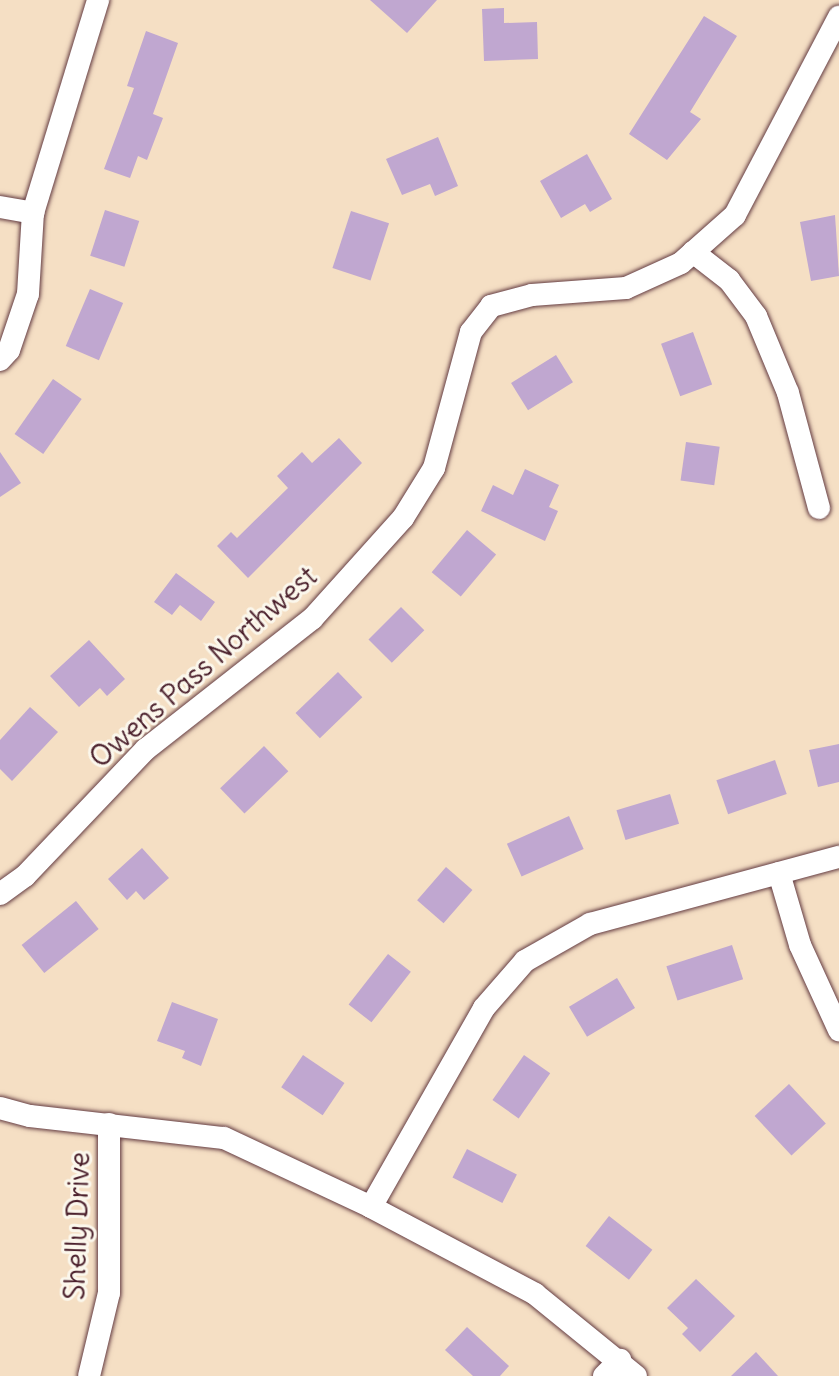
<!DOCTYPE html>
<html>
<head>
<meta charset="utf-8">
<style>
  body { margin:0 }
  #map { position:relative; width:839px; height:1376px; overflow:hidden; background:#f5dfc4; font-family:Delius,sans-serif }
  div>[style] { position:absolute }
  .building>* { inset:0; background:#c0a7d0; transform-origin:0 0 }
  .roads { filter:drop-shadow(0 0 2px #643c42) drop-shadow(0 0 2px #643c42) }
  .street>* { height:22px; margin:-11px; padding:0 11px; transform-origin:11px; border-radius:11px; background:#fff }
  span { translate:-50% -50%; white-space:nowrap; text-align:center; line-height:1.15; -webkit-text-stroke:6px #fbf7ec; paint-order:stroke }
  .street-label { font-size:28px; color:#4a1f2b }
</style>
</head>
<body>
<div id="map">
  <div class="building">
    <i style="clip-path:polygon(370px 0,437px 0,407px 33px)"></i>
    <i style="clip-path:polygon(504px 8px,504px 23px,537px 22px,538px 59px,484px 61px,482px 9px)"></i>
    <i style="clip-path:polygon(704px 16px,737px 36px,690px 112px,701px 119px,667px 160px,629px 134px)"></i>
    <i style="clip-path:polygon(146px 31px,178px 43px,153px 114px,163px 118px,147px 160px,138px 156px,130px 178px,104px 169px,134px 88px,127px 86px)"></i>
    <i style="clip-path:polygon(438px 137px,458px 186px,435px 196px,430px 184px,402px 195px,386px 159px)"></i>
    <i style="clip-path:polygon(587px 154px,612px 199px,590px 212px,585px 204px,561px 218px,540px 181px)"></i>
    <i style="left:105px;top:210px;width:36px;height:48px;rotate:18deg"></i>
    <i style="left:351px;top:211px;width:40px;height:60px;rotate:18deg"></i>
    <i style="clip-path:polygon(835px 215px,839px 276px,811px 281px,800px 222px)"></i>
    <i style="left:90px;top:289px;width:36px;height:62px;rotate:23deg"></i>
    <i style="left:693px;top:332px;width:56px;height:34px;rotate:70deg"></i>
    <i style="left:556px;top:355px;width:32px;height:53px;rotate:58deg"></i>
    <i style="left:53px;top:379px;width:35px;height:67px;rotate:35deg"></i>
    <i style="clip-path:polygon(339px 438px,362px 463px,248px 578px,217px 546px,231px 532px,237px 538px,288px 488px,277px 476px,302px 452px,312px 463px)"></i>
    <i style="left:686px;top:442px;width:34px;height:39px;rotate:8deg"></i>
    <i style="clip-path:polygon(0 452px,21px 483px,0 497px)"></i>
    <i style="clip-path:polygon(525px 469px,559px 485px,549px 507px,558px 511px,545px 541px,481px 511px,493px 485px,513px 495px)"></i>
    <i style="left:467px;top:530px;width:38px;height:55px;rotate:40deg"></i>
    <i style="clip-path:polygon(176px 573px,215px 602px,201px 621px,180px 605px,172px 615px,154px 602px)"></i>
    <i style="left:401px;top:607px;width:33px;height:46px;rotate:45deg"></i>
    <i style="clip-path:polygon(89px 640px,125px 679px,107px 696px,100px 688px,79px 707px,50px 676px)"></i>
    <i style="left:338px;top:672px;width:35px;height:59px;rotate:46deg"></i>
    <i style="clip-path:polygon(30px 707px,58px 732px,12px 781px,0 769px,0 740px)"></i>
    <i style="clip-path:polygon(839px 744px,839px 782px,818px 787px,809px 750px)"></i>
    <i style="left:264px;top:746px;width:35px;height:61px;rotate:46deg"></i>
    <i style="left:775px;top:760px;width:36px;height:62px;rotate:71deg"></i>
    <i style="left:670px;top:794px;width:31px;height:56px;rotate:73deg"></i>
    <i style="left:569px;top:816px;width:36px;height:68px;rotate:66deg"></i>
    <i style="clip-path:polygon(142px 848px,169px 878px,144px 900px,136px 891px,127px 900px,108px 879px)"></i>
    <i style="left:446px;top:867px;width:35px;height:44px;rotate:41deg"></i>
    <i style="left:76px;top:901px;width:36px;height:70px;rotate:51deg"></i>
    <i style="left:732px;top:945px;width:36px;height:69px;rotate:72deg"></i>
    <i style="left:388px;top:954px;width:29px;height:64px;rotate:38deg"></i>
    <i style="left:617px;top:978px;width:35px;height:56px;rotate:59deg"></i>
    <i style="clip-path:polygon(172px 1002px,218px 1019px,201px 1066px,182px 1058px,185px 1051px,157px 1041px)"></i>
    <i style="left:303px;top:1055px;width:50px;height:39px;rotate:34deg"></i>
    <i style="left:524px;top:1055px;width:32px;height:55px;rotate:35deg"></i>
    <i style="left:789px;top:1084px;width:54px;height:47px;rotate:47deg"></i>
    <i style="left:467px;top:1149px;width:56px;height:32px;rotate:27deg"></i>
    <i style="left:609px;top:1216px;width:55px;height:38px;rotate:38deg"></i>
    <i style="clip-path:polygon(696px 1279px,735px 1316px,700px 1352px,682px 1334px,688px 1328px,667px 1308px)"></i>
    <i style="clip-path:polygon(467px 1327px,509px 1366px,500px 1376px,473px 1376px,445px 1350px)"></i>
    <i style="clip-path:polygon(756px 1352px,778px 1376px,731px 1376px)"></i>
  </div>
  <div class="roads">
    <div class="street">
      <i style="left:0;top:207px;width:34px;rotate:10deg"></i>
      <i style="left:693px;top:252px;width:46px;rotate:37.9deg"></i>
      <i style="left:729px;top:280px;width:45px;rotate:53.1deg"></i>
      <i style="left:756px;top:316px;width:83px;rotate:67.4deg"></i>
      <i style="left:788px;top:393px;width:119px;rotate:74.9deg"></i>
      <i style="left:0;top:360px;width:13px;rotate:-48deg"></i>
      <i style="left:9px;top:350px;width:59px;rotate:-71.3deg"></i>
      <i style="left:28px;top:294px;width:81px;rotate:-86.5deg"></i>
      <i style="left:33px;top:213px;width:223px;rotate:-73deg"></i>
      <i style="left:779px;top:873px;width:75px;rotate:73.7deg"></i>
      <i style="left:800px;top:945px;width:94px;rotate:65.4deg"></i>
      <i style="left:0;top:894px;width:31px;rotate:-36deg"></i>
      <i style="left:25px;top:876px;width:175px;rotate:-46.4deg"></i>
      <i style="left:146px;top:749px;width:211px;rotate:-38.1deg"></i>
      <i style="left:312px;top:619px;width:136px;rotate:-48deg"></i>
      <i style="left:403px;top:518px;width:59px;rotate:-58.2deg"></i>
      <i style="left:434px;top:468px;width:141px;rotate:-74.8deg"></i>
      <i style="left:471px;top:332px;width:33px;rotate:-52deg"></i>
      <i style="left:491px;top:306px;width:42px;rotate:-15deg"></i>
      <i style="left:532px;top:295px;width:94px;rotate:-4.3deg"></i>
      <i style="left:626px;top:288px;width:60px;rotate:-24.4deg"></i>
      <i style="left:681px;top:263px;width:72px;rotate:-41.6deg"></i>
      <i style="left:735px;top:215px;width:224px;rotate:-62.3deg"></i>
      <i style="left:0;top:1108px;width:31px;rotate:15deg"></i>
      <i style="left:30px;top:1116px;width:195px;rotate:6.5deg"></i>
      <i style="left:224px;top:1138px;width:162px;rotate:25.1deg"></i>
      <i style="left:371px;top:1207px;width:186px;rotate:27.9deg"></i>
      <i style="left:535px;top:1294px;width:130px;rotate:39.1deg"></i>
      <i style="left:371px;top:1207px;width:229px;rotate:-60.4deg"></i>
      <i style="left:484px;top:1008px;width:62px;rotate:-48.9deg"></i>
      <i style="left:525px;top:961px;width:75px;rotate:-29.6deg"></i>
      <i style="left:590px;top:924px;width:258px;rotate:-15.1deg"></i>
      <i style="left:89px;top:1376px;width:85px;rotate:-76.5deg"></i>
      <i style="left:109px;top:1293px;width:169px;rotate:-90deg"></i>
      <i style="left:604px;top:1376px;width:23px;rotate:-45deg"></i>
    </div>
  </div>
  <div class="street-label">
    <span style="left:203px;top:667px;rotate:-41deg">Owens Pass Northwest</span>
    <span style="left:77px;top:1226px;rotate:-88deg">Shelly Drive</span>
  </div>
</div>
</body>
</html>
